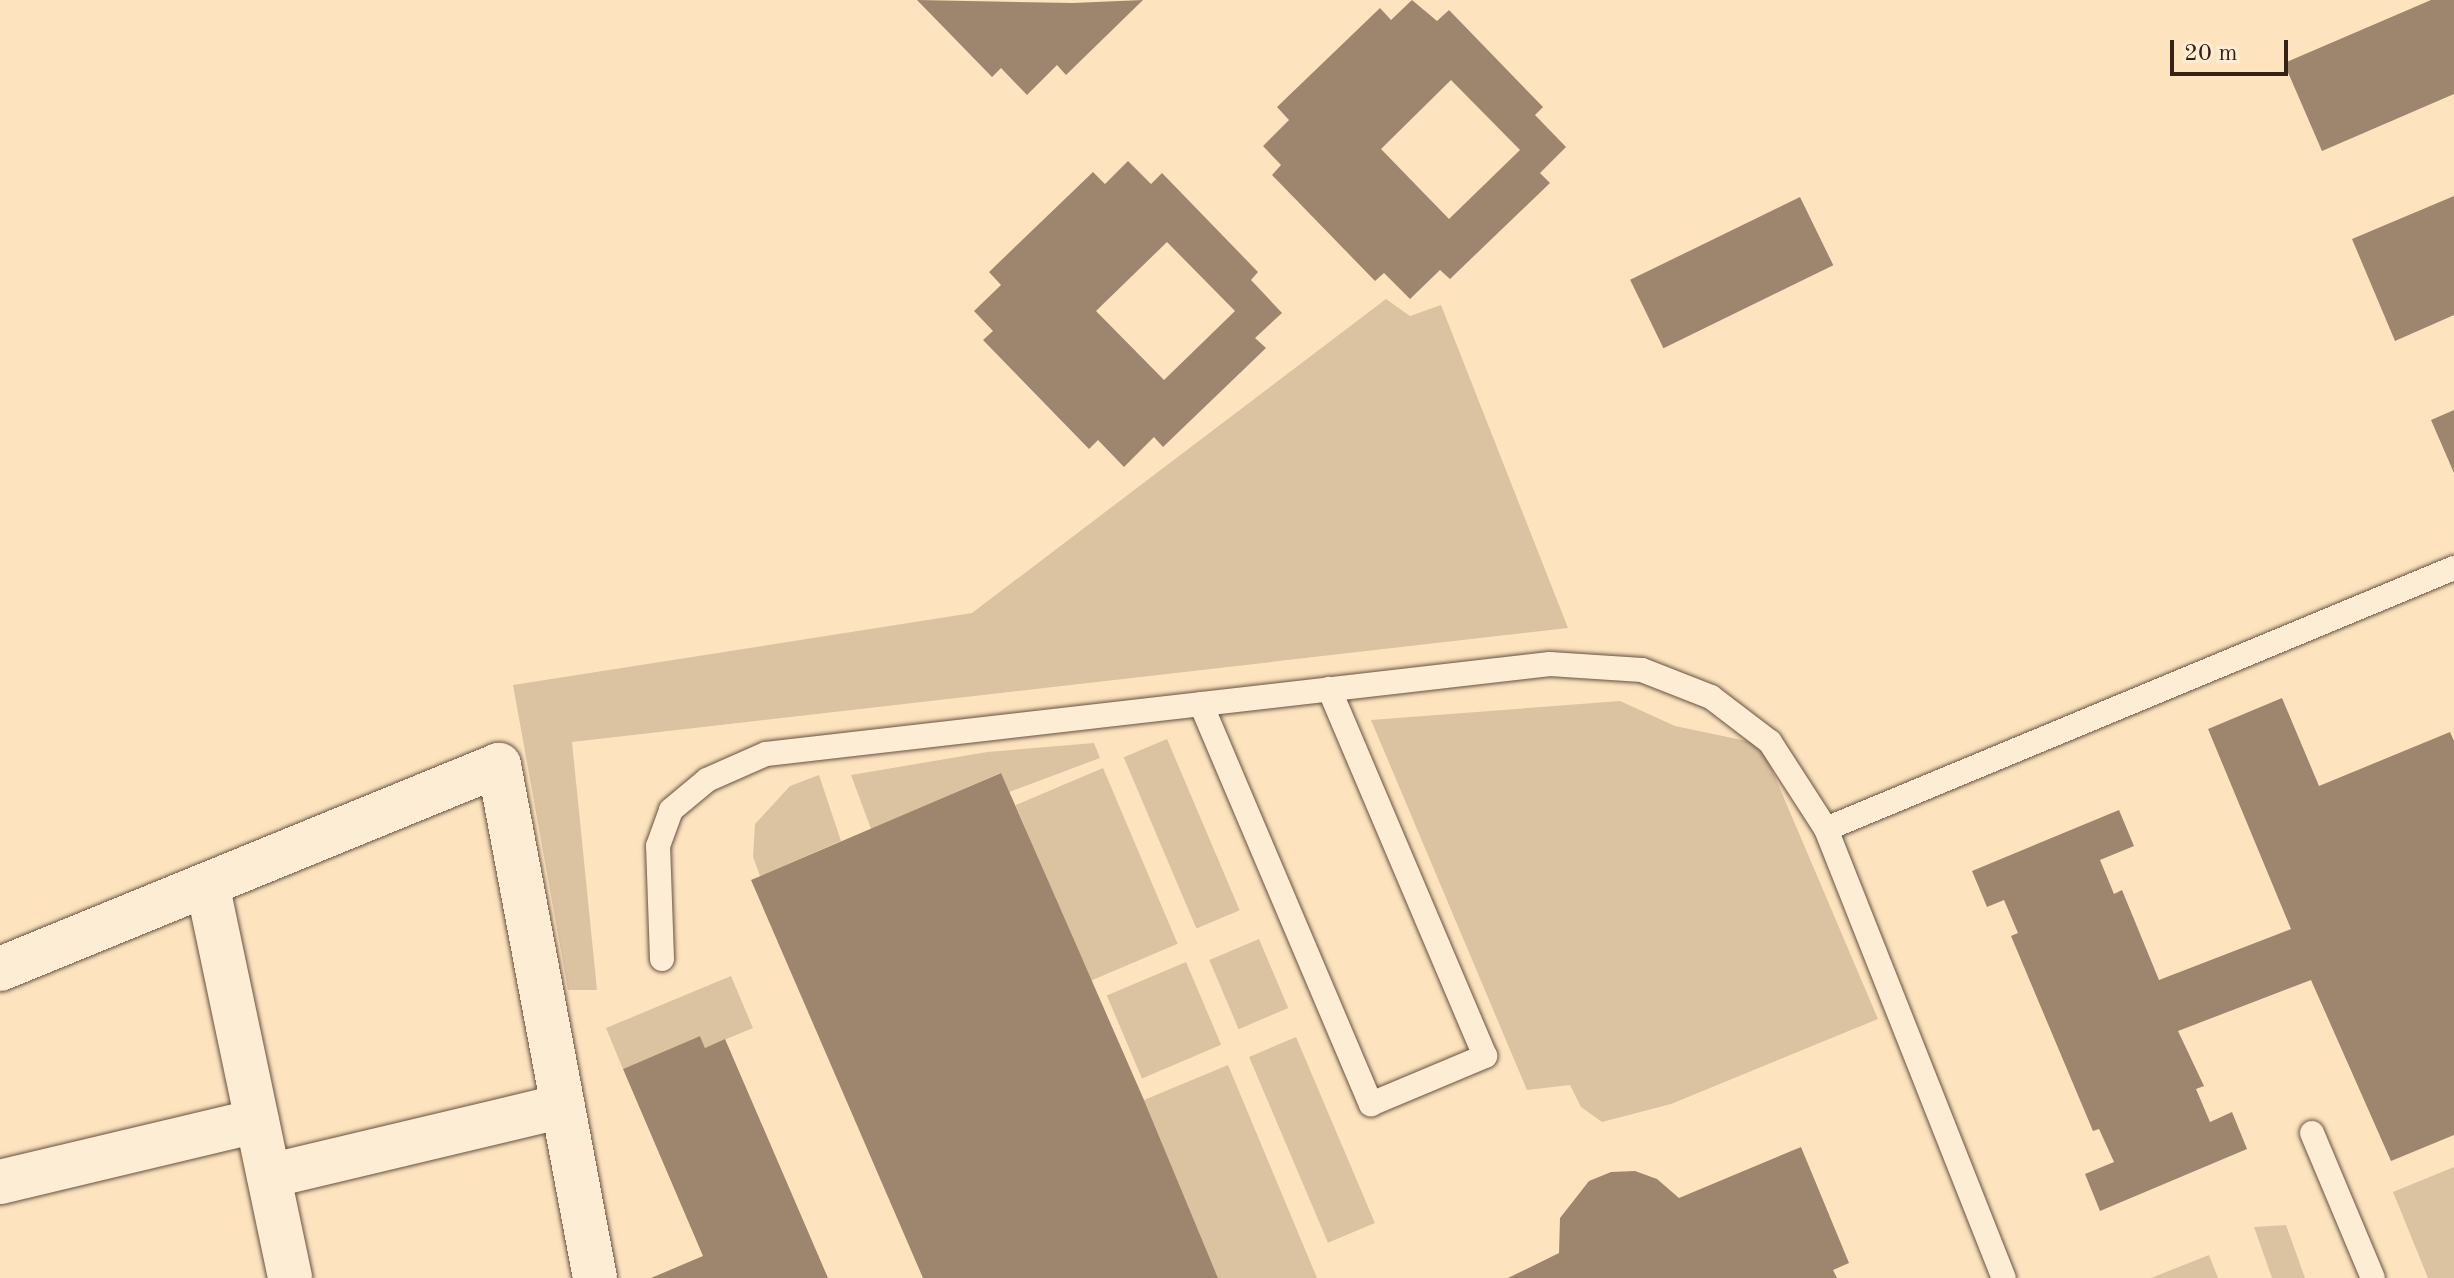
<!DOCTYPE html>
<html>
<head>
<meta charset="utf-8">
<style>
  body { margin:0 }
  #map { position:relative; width:2454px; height:1278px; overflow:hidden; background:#fde4bf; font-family:"Old Standard TT",serif }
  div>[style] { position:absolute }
  .green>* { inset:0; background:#dbc3a2; transform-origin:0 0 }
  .building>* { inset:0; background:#9d866d; transform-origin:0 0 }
  .roads { filter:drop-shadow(0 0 2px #685240) drop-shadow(0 0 2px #685240) }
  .lane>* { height:24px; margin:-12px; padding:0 12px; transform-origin:12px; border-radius:12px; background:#feedd5 }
  .street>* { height:44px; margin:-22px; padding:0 22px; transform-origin:22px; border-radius:22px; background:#feedd5 }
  span { translate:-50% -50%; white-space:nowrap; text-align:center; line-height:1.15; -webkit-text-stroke:6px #feedd5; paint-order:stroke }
  .scale { position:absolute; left:2170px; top:40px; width:118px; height:36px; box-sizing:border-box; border:4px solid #362115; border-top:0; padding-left:10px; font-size:24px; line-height:28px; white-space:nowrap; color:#362115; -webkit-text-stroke:6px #feedd5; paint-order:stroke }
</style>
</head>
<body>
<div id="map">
  <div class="green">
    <i style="clip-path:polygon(1386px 299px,1410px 316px,1441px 305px,1568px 628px,572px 742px,597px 990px,568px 990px,513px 685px,972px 613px)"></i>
    <i style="clip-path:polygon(1620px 701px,1675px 726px,1761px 744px,1878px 1019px,1671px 1104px,1602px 1122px,1581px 1107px,1570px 1085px,1527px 1090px,1371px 720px)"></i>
    <i style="left:1167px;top:739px;width:186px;height:47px;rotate:67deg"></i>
    <i style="clip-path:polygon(1094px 743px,1100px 758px,1009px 792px,1000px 773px,871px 829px,851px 775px,987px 752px)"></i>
    <i style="left:1103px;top:768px;width:191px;height:95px;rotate:67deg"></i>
    <i style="clip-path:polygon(819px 775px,841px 841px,760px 876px,753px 857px,755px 824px,790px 786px)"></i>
    <i style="left:1259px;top:939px;width:75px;height:54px;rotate:67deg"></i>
    <i style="left:1186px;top:962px;width:90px;height:86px;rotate:67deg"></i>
    <i style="clip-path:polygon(731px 976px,753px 1028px,705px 1048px,700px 1036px,623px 1069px,606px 1028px)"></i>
    <i style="left:1296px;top:1037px;width:202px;height:51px;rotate:67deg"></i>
    <i style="clip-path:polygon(1228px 1065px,1317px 1278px,1218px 1278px,1144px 1100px)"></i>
    <i style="clip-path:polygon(2454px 1167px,2454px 1278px,2428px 1278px,2393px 1192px)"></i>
    <i style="clip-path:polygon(2286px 1225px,2305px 1278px,2272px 1278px,2254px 1227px)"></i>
    <i style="clip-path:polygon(2209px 1255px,2218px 1278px,2151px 1278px)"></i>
  </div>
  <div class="building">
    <i style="clip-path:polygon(917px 0,1073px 3px,1143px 0,1066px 75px,1057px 65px,1027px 95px,1001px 68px,992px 77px)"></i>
    <i style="clip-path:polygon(evenodd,1412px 0,1437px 21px,1449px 10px,1543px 107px,1535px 115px,1566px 147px,1540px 173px,1550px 183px,1450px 279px,1440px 270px,1410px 299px,1384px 273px,1375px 281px,1272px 175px,1281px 165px,1263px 146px,1289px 120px,1277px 107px,1380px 8px,1391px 20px,1412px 0,1451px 80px,1520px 150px,1449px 219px,1381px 149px,1451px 80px)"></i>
    <i style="clip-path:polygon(2431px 0,2454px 0,2454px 94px,2322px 151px,2284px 63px)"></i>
    <i style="clip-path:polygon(evenodd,1128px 161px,1151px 184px,1162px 173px,1258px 272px,1251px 280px,1282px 313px,1255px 338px,1266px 348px,1163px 447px,1154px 437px,1124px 467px,1098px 440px,1089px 449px,983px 340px,993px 331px,974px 311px,1001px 285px,989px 272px,1093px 172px,1105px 184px,1128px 161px,1167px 242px,1235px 311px,1164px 380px,1096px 311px,1167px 242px)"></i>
    <i style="clip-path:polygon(2454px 196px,2454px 315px,2395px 341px,2352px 239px)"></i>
    <i style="left:1800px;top:197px;width:76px;height:189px;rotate:64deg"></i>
    <i style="clip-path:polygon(2454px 410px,2454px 473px,2431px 420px)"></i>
    <i style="clip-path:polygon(2282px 698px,2319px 786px,2450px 732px,2454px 741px,2454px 1135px,2391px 1161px,2311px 980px,2178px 1031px,2204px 1086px,2196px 1089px,2210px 1122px,2232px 1112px,2247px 1149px,2100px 1211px,2085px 1174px,2114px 1162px,2099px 1129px,2093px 1131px,2011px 936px,2018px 933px,2004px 900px,1987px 907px,1972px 871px,2119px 810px,2134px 846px,2100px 860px,2114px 894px,2122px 890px,2159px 980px,2291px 929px,2208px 729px)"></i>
    <i style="clip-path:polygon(1001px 773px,1144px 1100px,1218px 1278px,923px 1278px,751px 880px)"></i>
    <i style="clip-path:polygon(700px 1036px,705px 1048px,725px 1039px,828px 1278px,651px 1278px,703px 1256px,623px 1069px)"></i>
    <i style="clip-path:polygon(1801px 1147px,1849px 1263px,1833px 1270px,1837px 1278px,1508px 1278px,1559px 1253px,1560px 1218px,1589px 1181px,1611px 1172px,1635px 1171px,1657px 1179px,1679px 1198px)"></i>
  </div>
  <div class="roads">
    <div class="lane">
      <i style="left:1201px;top:704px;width:435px;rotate:67deg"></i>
      <i style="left:1371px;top:1104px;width:124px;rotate:-22.8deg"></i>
      <i style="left:1485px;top:1056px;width:399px;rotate:-113deg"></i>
      <i style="left:1826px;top:829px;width:680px;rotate:-22.57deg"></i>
      <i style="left:662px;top:959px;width:113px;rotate:-92deg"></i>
      <i style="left:658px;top:846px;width:38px;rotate:-70deg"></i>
      <i style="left:671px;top:810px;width:47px;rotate:-39.8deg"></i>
      <i style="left:707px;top:780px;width:64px;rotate:-23.8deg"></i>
      <i style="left:766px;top:754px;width:789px;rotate:-6.55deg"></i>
      <i style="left:1550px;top:664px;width:92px;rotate:3.7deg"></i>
      <i style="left:1642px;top:670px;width:74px;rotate:21.4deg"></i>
      <i style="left:1711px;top:697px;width:74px;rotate:37.3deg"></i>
      <i style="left:1770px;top:742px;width:103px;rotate:57.2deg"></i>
      <i style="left:1826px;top:829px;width:483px;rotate:68.4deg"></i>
      <i style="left:2312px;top:1133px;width:157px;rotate:67.2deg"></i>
    </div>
    <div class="street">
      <i style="left:208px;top:888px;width:399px;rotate:78.1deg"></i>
      <i style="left:0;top:969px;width:539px;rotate:-22.24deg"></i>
      <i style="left:499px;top:765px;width:522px;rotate:79.4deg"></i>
      <i style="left:269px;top:1176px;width:302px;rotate:-13.4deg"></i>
      <i style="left:0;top:1182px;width:264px;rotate:-13.4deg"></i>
    </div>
  </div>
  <div class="scale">20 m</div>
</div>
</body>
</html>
